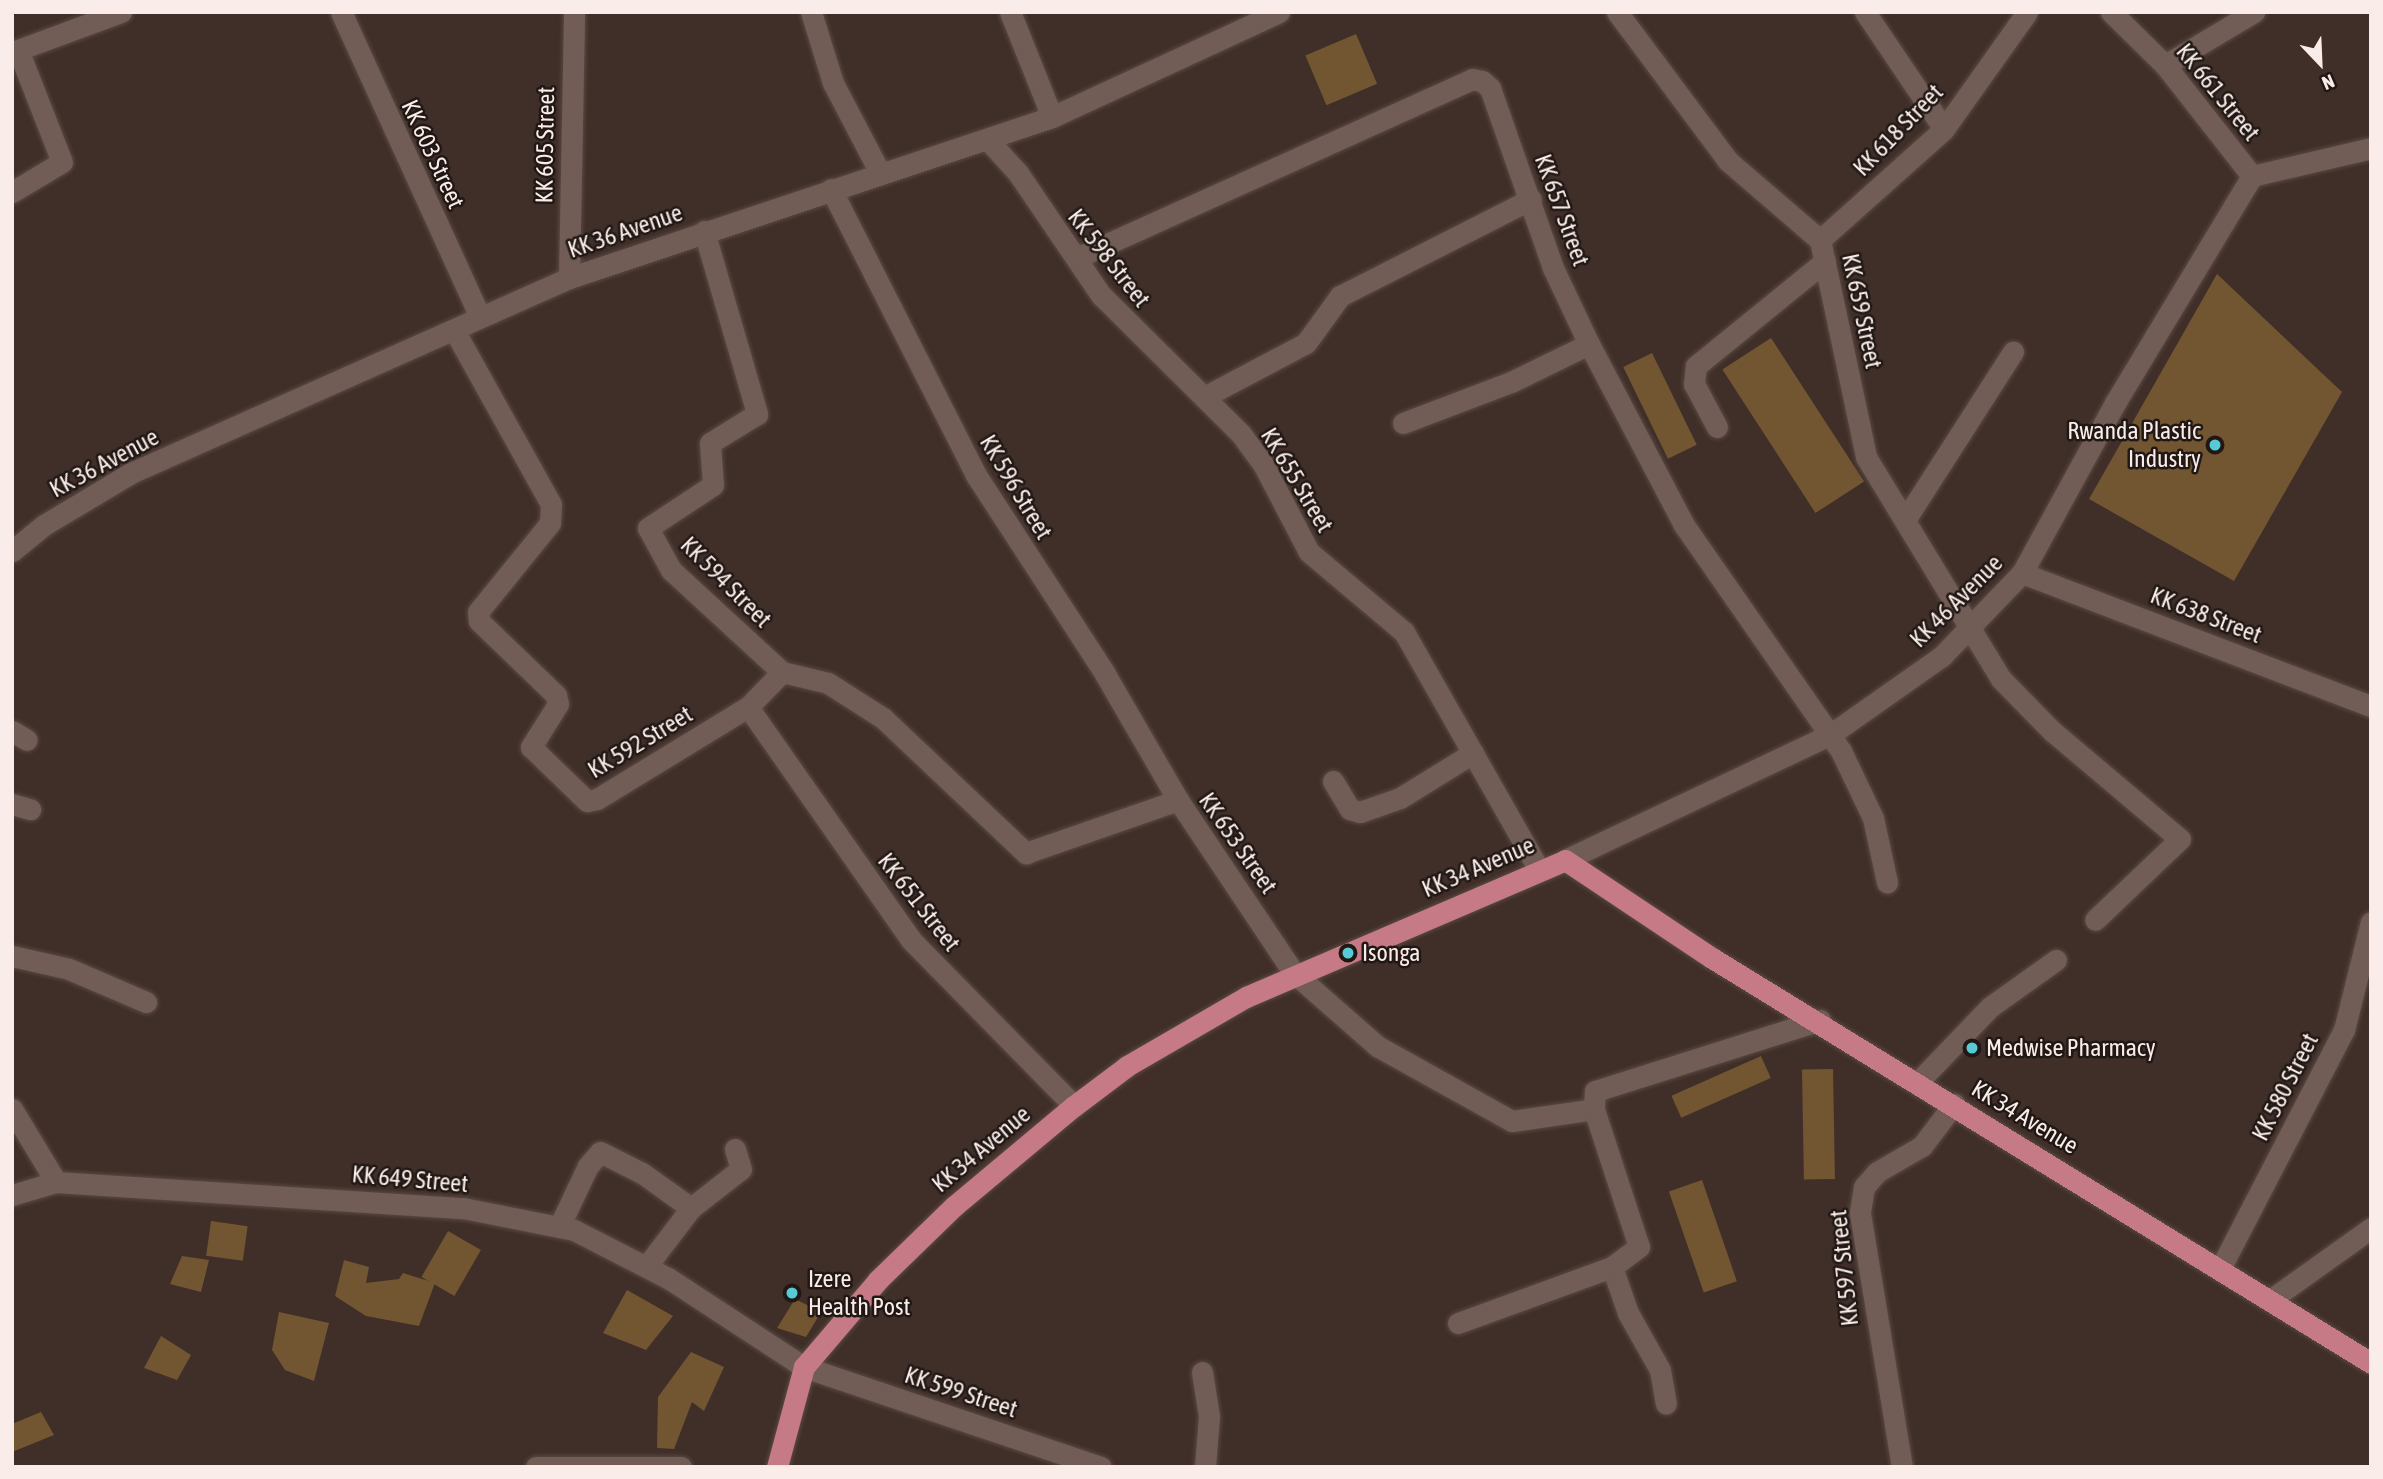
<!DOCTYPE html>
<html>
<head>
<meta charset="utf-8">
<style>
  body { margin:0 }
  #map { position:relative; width:2383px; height:1479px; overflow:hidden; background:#402e28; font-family:"Asap Condensed",sans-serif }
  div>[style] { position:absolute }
  .building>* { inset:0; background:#725632; transform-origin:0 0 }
  .roads { filter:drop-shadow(0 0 2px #594a44) drop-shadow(0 0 2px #594a44) }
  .minor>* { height:21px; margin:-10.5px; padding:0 10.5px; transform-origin:10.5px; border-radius:10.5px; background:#715d56 }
  .major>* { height:21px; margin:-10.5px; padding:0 10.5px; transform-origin:10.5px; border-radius:10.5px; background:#c67a85 }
  .dots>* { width:19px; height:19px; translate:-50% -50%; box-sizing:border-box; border:4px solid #211815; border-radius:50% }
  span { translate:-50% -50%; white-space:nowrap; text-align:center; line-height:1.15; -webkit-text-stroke:5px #211815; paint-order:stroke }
  .street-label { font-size:24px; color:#faede9 }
  .poi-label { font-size:24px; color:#faede9 }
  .right { translate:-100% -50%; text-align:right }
  .left { translate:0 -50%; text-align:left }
  .frame { position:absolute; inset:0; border:14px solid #faede9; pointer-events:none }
  .north { position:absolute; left:2285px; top:28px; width:70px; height:70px; -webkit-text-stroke:5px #211815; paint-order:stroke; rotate:157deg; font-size:19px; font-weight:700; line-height:28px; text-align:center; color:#faede9 }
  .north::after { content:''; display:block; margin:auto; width:24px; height:32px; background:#faede9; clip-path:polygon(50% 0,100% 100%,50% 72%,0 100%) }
</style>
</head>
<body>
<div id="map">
  <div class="building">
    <i style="left:1356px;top:34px;width:54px;height:55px;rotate:67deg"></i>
    <i style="clip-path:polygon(2217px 274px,2342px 392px,2234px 581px,2089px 499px)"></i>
    <i style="left:1771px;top:338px;width:171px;height:58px;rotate:57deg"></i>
    <i style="left:1652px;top:353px;width:102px;height:32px;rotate:64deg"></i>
    <i style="left:1761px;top:1056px;width:24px;height:98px;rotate:66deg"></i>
    <i style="left:1833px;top:1069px;width:110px;height:31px;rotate:89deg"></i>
    <i style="left:1702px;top:1180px;width:107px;height:35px;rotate:71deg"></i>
    <i style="left:211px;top:1221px;width:37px;height:35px;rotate:8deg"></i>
    <i style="left:448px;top:1231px;width:38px;height:53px;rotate:30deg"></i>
    <i style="clip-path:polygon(182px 1256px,209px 1260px,201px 1292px,170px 1284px)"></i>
    <i style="clip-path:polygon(344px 1260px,369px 1267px,366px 1283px,399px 1279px,403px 1273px,435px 1283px,419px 1326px,366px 1316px,335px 1296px)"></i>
    <i style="clip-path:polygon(627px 1290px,673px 1316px,646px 1350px,603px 1333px)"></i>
    <i style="clip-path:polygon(795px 1299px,821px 1312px,806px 1337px,777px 1328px)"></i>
    <i style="clip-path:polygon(279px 1312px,329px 1323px,314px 1381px,285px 1370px,272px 1350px)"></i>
    <i style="clip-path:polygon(161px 1336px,191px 1355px,177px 1380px,144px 1368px)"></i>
    <i style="clip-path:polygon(691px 1352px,724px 1367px,704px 1411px,692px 1402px,674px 1449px,657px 1448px,658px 1397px)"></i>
    <i style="clip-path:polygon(41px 1412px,54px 1435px,12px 1452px,12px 1424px)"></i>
  </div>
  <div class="roads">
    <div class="minor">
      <i style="left:341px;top:12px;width:335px;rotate:65.5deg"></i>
      <i style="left:811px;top:12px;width:74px;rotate:72.8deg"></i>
      <i style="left:833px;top:83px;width:99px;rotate:62.4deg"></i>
      <i style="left:1010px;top:12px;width:113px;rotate:68.2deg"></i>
      <i style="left:1617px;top:12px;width:186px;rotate:53.3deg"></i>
      <i style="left:1728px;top:161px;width:121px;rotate:40.7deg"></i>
      <i style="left:1820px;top:240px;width:222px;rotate:78deg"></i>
      <i style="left:1866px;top:457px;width:260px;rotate:58.7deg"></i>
      <i style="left:2001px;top:679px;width:73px;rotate:45.6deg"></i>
      <i style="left:2052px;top:731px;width:167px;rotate:40.2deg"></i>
      <i style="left:2180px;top:839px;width:117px;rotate:136.4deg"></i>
      <i style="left:1865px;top:12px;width:141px;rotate:56deg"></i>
      <i style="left:2111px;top:12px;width:76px;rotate:44.5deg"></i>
      <i style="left:2165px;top:65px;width:141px;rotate:51.9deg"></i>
      <i style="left:2165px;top:65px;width:104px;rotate:-30.8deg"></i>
      <i style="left:987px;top:139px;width:46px;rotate:47.6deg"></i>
      <i style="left:1018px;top:173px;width:148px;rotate:55.8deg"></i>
      <i style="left:1101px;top:295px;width:197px;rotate:44.8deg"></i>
      <i style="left:1241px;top:434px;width:37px;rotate:54deg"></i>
      <i style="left:1263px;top:464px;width:99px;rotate:62.4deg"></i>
      <i style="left:1309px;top:552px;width:124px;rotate:40.1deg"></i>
      <i style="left:1404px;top:632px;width:274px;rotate:60.4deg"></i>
      <i style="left:831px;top:189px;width:321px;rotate:63.1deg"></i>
      <i style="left:976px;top:475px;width:237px;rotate:57deg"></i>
      <i style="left:1105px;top:674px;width:146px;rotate:59.9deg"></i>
      <i style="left:12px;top:192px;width:58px;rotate:-31deg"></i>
      <i style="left:62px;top:162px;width:120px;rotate:-111.4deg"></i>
      <i style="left:18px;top:50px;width:110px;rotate:-20.3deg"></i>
      <i style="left:704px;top:231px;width:191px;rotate:73.8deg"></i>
      <i style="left:757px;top:414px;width:55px;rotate:148.3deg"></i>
      <i style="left:710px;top:443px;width:42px;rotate:85.9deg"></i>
      <i style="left:713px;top:485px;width:78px;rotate:146.5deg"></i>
      <i style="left:648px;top:528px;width:48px;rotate:61.3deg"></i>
      <i style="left:671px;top:570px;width:151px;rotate:42.6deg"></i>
      <i style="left:782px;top:672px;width:47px;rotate:13.4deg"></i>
      <i style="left:828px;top:683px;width:65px;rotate:32.5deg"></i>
      <i style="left:883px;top:718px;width:197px;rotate:43.4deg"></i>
      <i style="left:1026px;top:853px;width:161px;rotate:-19.2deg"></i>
      <i style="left:1178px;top:800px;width:208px;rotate:56.2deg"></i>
      <i style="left:1294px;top:973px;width:111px;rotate:41.3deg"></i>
      <i style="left:1377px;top:1046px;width:154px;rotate:29.1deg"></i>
      <i style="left:1512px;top:1121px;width:83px;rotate:-8.3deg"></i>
      <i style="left:1820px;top:240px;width:166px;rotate:-41.8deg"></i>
      <i style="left:1944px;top:129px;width:143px;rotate:-54.6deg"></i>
      <i style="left:1076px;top:258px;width:435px;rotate:-24.3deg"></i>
      <i style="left:1472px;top:79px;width:10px;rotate:11deg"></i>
      <i style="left:1482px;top:81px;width:11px;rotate:41deg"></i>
      <i style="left:1490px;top:88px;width:191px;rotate:70.7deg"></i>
      <i style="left:1553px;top:268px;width:84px;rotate:64.7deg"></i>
      <i style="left:1589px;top:344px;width:204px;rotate:62.3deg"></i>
      <i style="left:1684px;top:525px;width:275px;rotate:55.2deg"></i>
      <i style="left:1841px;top:751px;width:74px;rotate:64.5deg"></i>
      <i style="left:1873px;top:818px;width:66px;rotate:77.7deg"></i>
      <i style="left:569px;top:278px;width:266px;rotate:-88.9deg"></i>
      <i style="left:454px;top:330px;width:199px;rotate:60.9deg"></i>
      <i style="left:551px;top:504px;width:19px;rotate:93deg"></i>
      <i style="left:550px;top:523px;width:114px;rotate:129deg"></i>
      <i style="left:478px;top:612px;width:9px;rotate:84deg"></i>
      <i style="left:479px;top:621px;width:107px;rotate:43.9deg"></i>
      <i style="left:556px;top:695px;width:9px;rotate:77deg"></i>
      <i style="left:558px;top:704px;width:51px;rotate:122.1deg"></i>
      <i style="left:531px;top:747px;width:78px;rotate:44deg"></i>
      <i style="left:587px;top:801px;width:10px;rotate:-11deg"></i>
      <i style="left:597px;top:799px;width:177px;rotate:-31.4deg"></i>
      <i style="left:748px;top:707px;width:49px;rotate:-45.8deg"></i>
      <i style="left:1204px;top:397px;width:115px;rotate:-27.9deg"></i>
      <i style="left:1306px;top:343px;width:58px;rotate:-54.1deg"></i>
      <i style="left:1340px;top:296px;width:214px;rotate:-26.9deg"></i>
      <i style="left:1403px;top:423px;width:116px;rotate:-20.8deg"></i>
      <i style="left:1511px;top:382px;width:87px;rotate:-26deg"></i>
      <i style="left:1717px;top:427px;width:49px;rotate:-118.1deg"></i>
      <i style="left:1694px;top:384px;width:18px;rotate:-84deg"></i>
      <i style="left:1696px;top:366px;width:166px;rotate:-39.1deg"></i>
      <i style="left:1905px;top:520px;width:200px;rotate:-57.3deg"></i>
      <i style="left:12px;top:551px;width:41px;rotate:-39.1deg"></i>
      <i style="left:44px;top:525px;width:101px;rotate:-30.9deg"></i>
      <i style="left:131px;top:473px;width:479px;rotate:-24deg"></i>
      <i style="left:569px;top:278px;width:509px;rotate:-18.43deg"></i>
      <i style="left:1052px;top:117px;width:250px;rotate:-24.8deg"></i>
      <i style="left:2022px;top:573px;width:373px;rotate:20.9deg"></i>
      <i style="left:748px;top:707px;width:284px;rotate:55deg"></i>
      <i style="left:911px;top:940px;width:233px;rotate:45.5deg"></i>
      <i style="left:12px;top:731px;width:17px;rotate:31deg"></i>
      <i style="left:1333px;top:781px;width:33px;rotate:59deg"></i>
      <i style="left:1350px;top:809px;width:10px;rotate:17deg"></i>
      <i style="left:1360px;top:812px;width:42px;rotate:-19.3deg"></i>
      <i style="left:1400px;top:798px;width:86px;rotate:-31.7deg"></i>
      <i style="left:12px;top:804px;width:19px;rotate:16deg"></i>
      <i style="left:1565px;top:860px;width:294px;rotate:-25.3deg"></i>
      <i style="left:1831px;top:734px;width:136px;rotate:-35.1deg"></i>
      <i style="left:1942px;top:656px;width:115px;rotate:-46.1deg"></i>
      <i style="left:2022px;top:573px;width:194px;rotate:-61.3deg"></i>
      <i style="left:2115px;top:403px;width:265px;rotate:-58.9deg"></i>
      <i style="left:2252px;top:176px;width:122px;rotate:-13.2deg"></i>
      <i style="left:12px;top:956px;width:58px;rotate:12.8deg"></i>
      <i style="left:69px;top:969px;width:84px;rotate:23.2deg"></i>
      <i style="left:1918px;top:1082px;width:104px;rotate:-46.2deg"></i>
      <i style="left:1990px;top:1007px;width:81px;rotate:-35.5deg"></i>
      <i style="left:12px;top:1109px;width:85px;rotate:58.9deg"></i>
      <i style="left:56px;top:1182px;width:408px;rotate:3.7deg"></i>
      <i style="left:463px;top:1208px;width:113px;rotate:11.2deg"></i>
      <i style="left:574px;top:1230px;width:106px;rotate:27.1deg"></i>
      <i style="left:668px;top:1278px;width:163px;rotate:33.2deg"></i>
      <i style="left:804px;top:1367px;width:313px;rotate:18.6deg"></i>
      <i style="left:12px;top:1195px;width:46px;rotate:-16.5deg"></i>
      <i style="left:559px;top:1227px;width:68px;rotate:-64.6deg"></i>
      <i style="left:588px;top:1166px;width:18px;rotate:-49deg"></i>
      <i style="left:600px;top:1152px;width:47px;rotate:26.6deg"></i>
      <i style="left:642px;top:1173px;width:60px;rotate:35.5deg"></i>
      <i style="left:646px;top:1267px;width:74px;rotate:-52.7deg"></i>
      <i style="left:691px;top:1208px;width:63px;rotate:-38deg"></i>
      <i style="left:741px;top:1169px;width:21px;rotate:-107deg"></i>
      <i style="left:1612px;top:1267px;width:49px;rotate:70.8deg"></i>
      <i style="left:1628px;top:1313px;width:65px;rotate:60.7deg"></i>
      <i style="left:1660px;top:1370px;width:34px;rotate:80deg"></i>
      <i style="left:2221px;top:1267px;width:267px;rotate:-62.6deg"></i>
      <i style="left:2344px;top:1030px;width:111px;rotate:-76deg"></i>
      <i style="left:2273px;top:1298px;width:120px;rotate:-35.5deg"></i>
      <i style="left:1458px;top:1323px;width:164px;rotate:-20deg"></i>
      <i style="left:1612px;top:1267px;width:34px;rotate:-37deg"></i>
      <i style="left:1639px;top:1247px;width:145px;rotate:-108.1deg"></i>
      <i style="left:1594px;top:1109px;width:18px;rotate:-87deg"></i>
      <i style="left:1595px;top:1091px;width:236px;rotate:-17.5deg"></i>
      <i style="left:1202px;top:1372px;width:45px;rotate:81deg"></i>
      <i style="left:1209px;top:1416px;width:51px;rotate:94.5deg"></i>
      <i style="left:536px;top:1467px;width:145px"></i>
      <i style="left:1902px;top:1467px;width:258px;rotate:-99.4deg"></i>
      <i style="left:1860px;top:1212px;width:25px;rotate:-81deg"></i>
      <i style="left:1864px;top:1187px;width:20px;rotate:-49deg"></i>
      <i style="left:1877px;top:1172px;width:52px;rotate:-30deg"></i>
      <i style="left:1922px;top:1146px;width:53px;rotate:-52.7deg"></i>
    </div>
    <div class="major">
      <i style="left:777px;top:1467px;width:104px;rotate:-74.9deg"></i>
      <i style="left:804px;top:1367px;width:114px;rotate:-49.6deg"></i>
      <i style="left:878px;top:1280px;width:105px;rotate:-44.2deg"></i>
      <i style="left:953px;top:1207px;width:158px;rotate:-39.9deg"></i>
      <i style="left:1074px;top:1106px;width:66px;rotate:-37deg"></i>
      <i style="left:1127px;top:1066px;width:138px;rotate:-30.1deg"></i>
      <i style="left:1246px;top:997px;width:347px;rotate:-23.2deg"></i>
      <i style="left:1565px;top:860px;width:177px;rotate:33.7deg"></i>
      <i style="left:1712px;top:958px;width:774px;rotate:31.57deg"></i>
    </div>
  </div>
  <div class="dots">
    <i style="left:2215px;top:445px;background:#52ccd6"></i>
    <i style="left:1348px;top:953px;background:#52ccd6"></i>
    <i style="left:1972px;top:1048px;background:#52ccd6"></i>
    <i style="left:792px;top:1293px;background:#52ccd6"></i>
  </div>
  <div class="street-label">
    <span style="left:2218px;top:92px;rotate:51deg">KK 661 Street</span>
    <span style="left:1898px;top:130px;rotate:-46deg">KK 618 Street</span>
    <span style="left:545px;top:145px;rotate:-89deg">KK 605 Street</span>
    <span style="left:433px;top:154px;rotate:65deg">KK 603 Street</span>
    <span style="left:1562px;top:210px;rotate:70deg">KK 657 Street</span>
    <span style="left:625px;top:231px;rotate:-19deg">KK 36 Avenue</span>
    <span style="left:1109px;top:258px;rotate:52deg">KK 598 Street</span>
    <span style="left:1862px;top:311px;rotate:78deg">KK 659 Street</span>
    <span style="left:104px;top:463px;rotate:-28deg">KK 36 Avenue</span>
    <span style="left:1297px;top:480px;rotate:59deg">KK 655 Street</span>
    <span style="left:1016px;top:487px;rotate:59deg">KK 596 Street</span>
    <span style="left:726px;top:582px;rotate:45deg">KK 594 Street</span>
    <span style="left:1956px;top:601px;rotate:-45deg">KK 46 Avenue</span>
    <span style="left:2206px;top:615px;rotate:21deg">KK 638 Street</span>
    <span style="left:640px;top:742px;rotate:-31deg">KK 592 Street</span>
    <span style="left:1238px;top:843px;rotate:55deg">KK 653 Street</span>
    <span style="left:1478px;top:867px;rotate:-23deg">KK 34 Avenue</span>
    <span style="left:919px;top:902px;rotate:52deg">KK 651 Street</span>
    <span style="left:2285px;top:1087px;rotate:-63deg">KK 580 Street</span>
    <span style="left:2025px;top:1117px;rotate:31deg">KK 34 Avenue</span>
    <span style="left:981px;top:1149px;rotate:-40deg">KK 34 Avenue</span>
    <span style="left:410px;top:1179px;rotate:5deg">KK 649 Street</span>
    <span style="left:1844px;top:1268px;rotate:-96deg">KK 597 Street</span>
    <span style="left:961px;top:1392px;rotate:18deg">KK 599 Street</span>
  </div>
  <div class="poi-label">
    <span class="right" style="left:2201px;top:445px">Rwanda Plastic<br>Industry</span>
    <span class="left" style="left:1362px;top:953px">Isonga</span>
    <span class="left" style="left:1986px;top:1048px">Medwise Pharmacy</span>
    <span class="left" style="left:808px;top:1293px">Izere<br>Health Post</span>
  </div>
  <div class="frame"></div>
  <div class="north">N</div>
</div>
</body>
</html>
